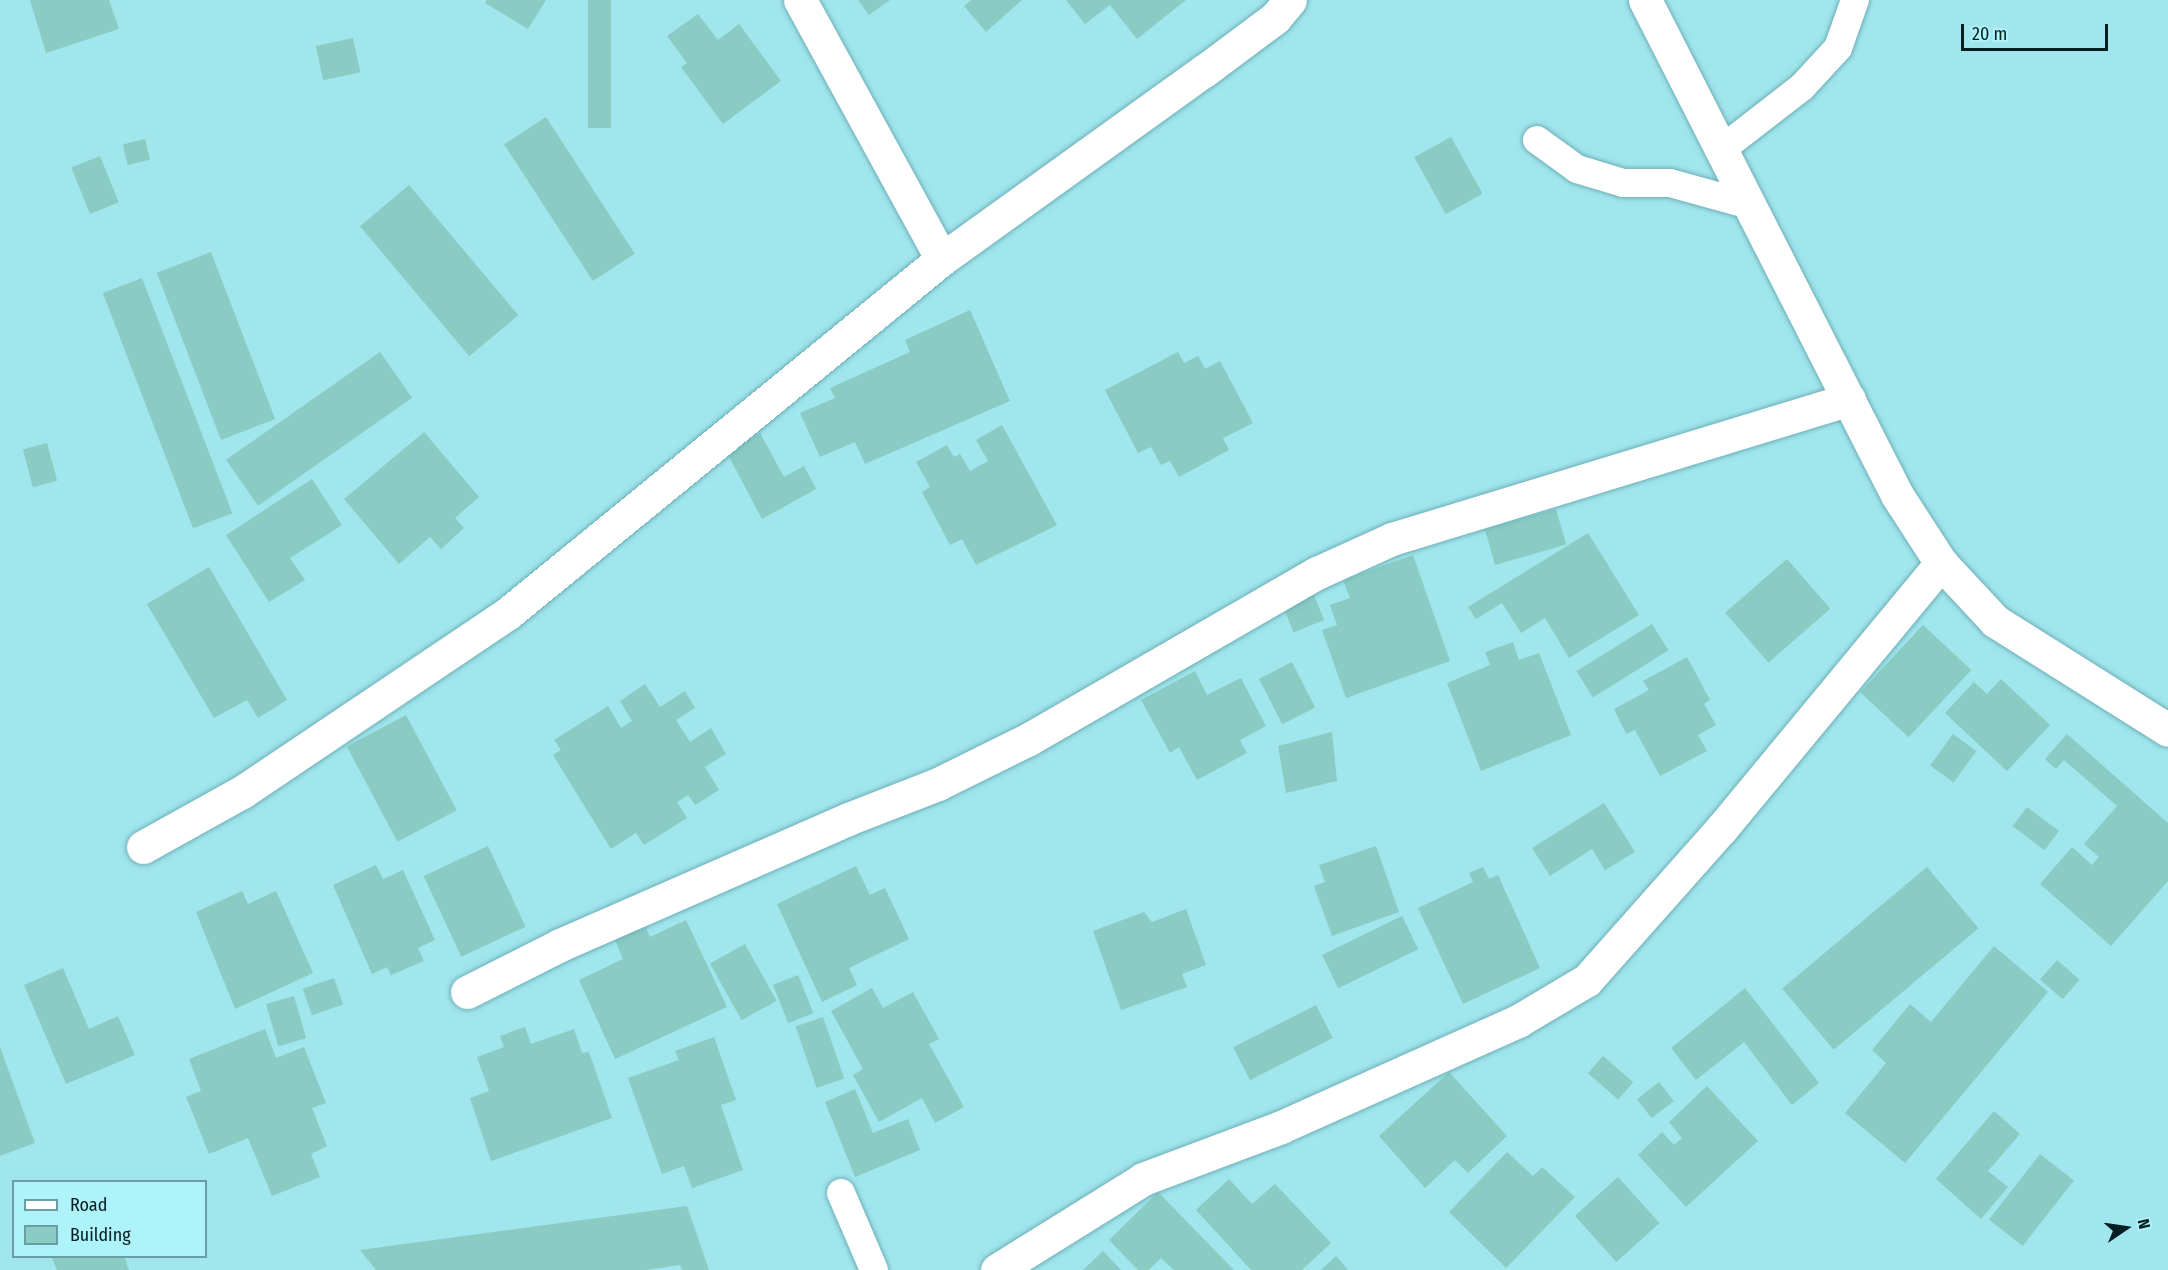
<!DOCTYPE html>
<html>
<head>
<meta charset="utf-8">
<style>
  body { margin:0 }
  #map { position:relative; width:2168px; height:1270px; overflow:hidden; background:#a1e5ed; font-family:"Fira Sans Condensed",sans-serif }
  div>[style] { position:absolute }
  .building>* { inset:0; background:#8accc3; transform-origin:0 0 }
  .roads { filter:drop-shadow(0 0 2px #6dafb7) drop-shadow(0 0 2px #6dafb7) }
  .service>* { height:28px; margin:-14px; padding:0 14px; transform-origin:14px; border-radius:14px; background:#fff }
  .minor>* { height:33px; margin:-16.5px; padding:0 16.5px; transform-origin:16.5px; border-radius:16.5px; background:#fff }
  span { translate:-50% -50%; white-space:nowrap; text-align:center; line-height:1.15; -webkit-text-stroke:4.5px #aef2fa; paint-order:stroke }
  .legend { position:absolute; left:12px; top:1180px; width:195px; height:78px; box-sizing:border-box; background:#aef2fa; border:2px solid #6a9ea4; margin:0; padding:8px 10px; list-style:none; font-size:18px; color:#031f22 }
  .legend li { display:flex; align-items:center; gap:12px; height:30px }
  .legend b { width:30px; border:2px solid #6a9ea4 }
  .north { position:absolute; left:2096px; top:1198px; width:60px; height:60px; -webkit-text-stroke:4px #aef2fa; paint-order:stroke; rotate:77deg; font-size:16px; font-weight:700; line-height:24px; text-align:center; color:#031f22 }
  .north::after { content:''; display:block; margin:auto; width:21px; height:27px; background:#031f22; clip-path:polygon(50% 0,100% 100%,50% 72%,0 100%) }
  .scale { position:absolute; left:1961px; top:24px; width:147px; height:27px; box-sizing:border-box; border:3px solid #031f22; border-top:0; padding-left:8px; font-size:18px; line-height:21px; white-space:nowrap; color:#031f22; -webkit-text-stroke:4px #aef2fa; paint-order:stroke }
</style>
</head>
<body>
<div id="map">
  <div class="building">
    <i style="clip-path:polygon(30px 0,109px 0,119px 29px,46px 53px)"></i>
    <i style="clip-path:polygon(487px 0,546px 0,528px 29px,485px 3px)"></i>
    <i style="left:588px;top:0;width:23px;height:128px"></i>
    <i style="clip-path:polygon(858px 0,890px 0,869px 15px)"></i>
    <i style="clip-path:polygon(971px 0,1022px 0,986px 32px,964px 6px)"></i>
    <i style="clip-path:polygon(1066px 0,1186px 0,1137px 39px,1110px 5px,1085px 24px)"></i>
    <i style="clip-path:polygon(698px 14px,718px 40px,739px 24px,781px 81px,723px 124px,681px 67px,687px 63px,667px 36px)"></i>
    <i style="left:353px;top:38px;width:35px;height:38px;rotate:78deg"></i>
    <i style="left:546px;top:117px;width:163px;height:50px;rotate:57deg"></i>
    <i style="left:1451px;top:137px;width:65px;height:42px;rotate:61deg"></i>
    <i style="left:145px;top:139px;width:21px;height:23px;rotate:76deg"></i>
    <i style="left:100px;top:156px;width:50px;height:31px;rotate:68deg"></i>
    <i style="left:409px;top:185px;width:170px;height:64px;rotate:50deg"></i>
    <i style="left:211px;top:252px;width:179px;height:58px;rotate:69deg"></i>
    <i style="left:142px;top:278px;width:252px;height:42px;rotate:69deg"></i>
    <i style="clip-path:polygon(970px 310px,1010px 401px,865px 464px,855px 442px,820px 457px,800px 413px,835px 398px,830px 388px,910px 352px,905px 340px)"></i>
    <i style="left:380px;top:352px;width:56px;height:188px;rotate:55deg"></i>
    <i style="clip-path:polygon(1178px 352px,1184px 363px,1198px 356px,1205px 369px,1220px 361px,1253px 423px,1223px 438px,1229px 450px,1179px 477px,1170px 461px,1161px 465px,1151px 447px,1138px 453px,1105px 390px)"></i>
    <i style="clip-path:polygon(1002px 425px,1057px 525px,976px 565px,962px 539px,950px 545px,922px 492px,930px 487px,916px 462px,947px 445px,954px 457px,960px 454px,970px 471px,988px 461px,976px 440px)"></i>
    <i style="clip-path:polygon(424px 432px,479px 497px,455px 518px,464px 528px,441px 549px,430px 537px,399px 564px,344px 499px)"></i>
    <i style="clip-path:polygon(760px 433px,784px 477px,804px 466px,816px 489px,762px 519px,726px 451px)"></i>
    <i style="left:47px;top:443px;width:39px;height:25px;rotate:75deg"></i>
    <i style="clip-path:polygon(312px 479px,342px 525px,290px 558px,305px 580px,269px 602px,226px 535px)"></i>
    <i style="left:1556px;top:509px;width:37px;height:74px;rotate:74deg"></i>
    <i style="clip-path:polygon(1588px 533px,1639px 615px,1569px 658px,1545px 618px,1521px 633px,1502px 603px,1476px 619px,1468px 607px)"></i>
    <i style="clip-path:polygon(1413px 555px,1450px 661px,1346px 698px,1322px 630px,1337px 625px,1330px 605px,1350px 598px,1343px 580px)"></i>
    <i style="left:1787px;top:559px;width:66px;height:82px;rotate:49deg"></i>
    <i style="clip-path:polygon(209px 567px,287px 700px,258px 718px,247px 700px,214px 718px,147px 604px)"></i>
    <i style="left:1314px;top:595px;width:27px;height:33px;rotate:68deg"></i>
    <i style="left:1652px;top:624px;width:31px;height:89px;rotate:58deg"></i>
    <i style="left:1923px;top:625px;width:66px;height:92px;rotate:43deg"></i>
    <i style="clip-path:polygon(1513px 642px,1519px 660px,1539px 653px,1571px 735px,1481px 771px,1447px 683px,1490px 665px,1485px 652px)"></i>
    <i style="clip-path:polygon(1687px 657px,1710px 700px,1704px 704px,1716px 725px,1698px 735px,1707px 751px,1660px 776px,1635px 730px,1626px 734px,1614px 709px,1649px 690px,1643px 681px)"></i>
    <i style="left:1292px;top:662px;width:51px;height:37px;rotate:63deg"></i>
    <i style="clip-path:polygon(1195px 671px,1207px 695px,1241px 678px,1266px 726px,1240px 740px,1247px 753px,1197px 780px,1179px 747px,1170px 753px,1141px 700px)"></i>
    <i style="clip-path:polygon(2001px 679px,2050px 725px,2007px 771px,1945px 713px,1974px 682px,1987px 694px)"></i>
    <i style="clip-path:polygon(645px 684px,660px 707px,685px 691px,695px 708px,676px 720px,690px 742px,711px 728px,726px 754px,705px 767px,719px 790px,695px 805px,688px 795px,677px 802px,687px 818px,644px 845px,636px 833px,611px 849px,553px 755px,561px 750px,554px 740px,608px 706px,621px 728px,632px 721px,620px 701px)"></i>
    <i style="left:406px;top:715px;width:108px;height:67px;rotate:62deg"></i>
    <i style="clip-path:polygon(1332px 732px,1337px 781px,1286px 793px,1278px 746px)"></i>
    <i style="left:1953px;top:734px;width:29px;height:39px;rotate:36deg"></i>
    <i style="clip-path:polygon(2067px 734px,2168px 823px,2168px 881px,2111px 946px,2040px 884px,2072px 847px,2092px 865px,2099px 857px,2084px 844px,2117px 806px,2064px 760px,2056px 769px,2045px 759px)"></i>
    <i style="clip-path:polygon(1604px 803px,1635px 852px,1605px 870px,1592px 849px,1550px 876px,1532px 848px)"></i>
    <i style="left:2027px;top:807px;width:40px;height:24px;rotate:37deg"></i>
    <i style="left:488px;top:846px;width:89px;height:71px;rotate:65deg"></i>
    <i style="clip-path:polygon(1376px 846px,1399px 912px,1332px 936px,1314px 886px,1325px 882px,1319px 865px)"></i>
    <i style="clip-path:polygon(376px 865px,383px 879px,403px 870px,435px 940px,418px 948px,424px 961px,391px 975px,387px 967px,372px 974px,333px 885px)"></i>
    <i style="clip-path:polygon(856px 866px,870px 895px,885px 888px,909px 939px,849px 968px,857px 985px,822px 1002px,777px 904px)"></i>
    <i style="clip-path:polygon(1483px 867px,1489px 879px,1498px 875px,1540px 968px,1463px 1004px,1418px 908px,1473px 882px,1469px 873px)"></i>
    <i style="left:1927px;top:867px;width:80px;height:189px;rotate:50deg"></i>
    <i style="clip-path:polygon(242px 891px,248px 904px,276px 891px,313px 973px,235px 1009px,196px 912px)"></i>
    <i style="clip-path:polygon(1186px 909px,1206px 965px,1182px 974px,1187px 987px,1121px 1010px,1093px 931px,1144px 912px,1152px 922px)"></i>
    <i style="left:1402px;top:916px;width:37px;height:89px;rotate:64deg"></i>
    <i style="clip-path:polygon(686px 920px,727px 1007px,615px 1059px,579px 980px,623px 959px,615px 940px,645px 926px,650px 937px)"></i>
    <i style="left:745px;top:944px;width:65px;height:40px;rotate:61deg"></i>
    <i style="clip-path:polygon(1994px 946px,2048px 992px,1905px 1163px,1845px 1113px,1886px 1063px,1872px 1050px,1910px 1004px,1931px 1022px)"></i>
    <i style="left:2057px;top:960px;width:30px;height:26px;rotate:41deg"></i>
    <i style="clip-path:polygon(63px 968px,89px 1029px,118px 1016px,135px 1055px,66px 1084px,24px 985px)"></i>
    <i style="left:798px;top:975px;width:41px;height:27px;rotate:68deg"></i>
    <i style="left:334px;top:978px;width:28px;height:33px;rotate:71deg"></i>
    <i style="clip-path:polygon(872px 988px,883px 1008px,913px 992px,939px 1039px,929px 1044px,964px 1107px,935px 1123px,922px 1098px,879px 1122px,853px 1075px,863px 1069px,831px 1011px)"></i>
    <i style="clip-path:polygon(1745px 988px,1819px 1083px,1792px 1105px,1744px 1042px,1696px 1080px,1671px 1048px)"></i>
    <i style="left:294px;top:996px;width:44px;height:29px;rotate:74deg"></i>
    <i style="left:1316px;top:1005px;width:37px;height:93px;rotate:63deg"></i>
    <i style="left:823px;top:1017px;width:65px;height:29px;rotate:71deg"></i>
    <i style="clip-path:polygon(525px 1027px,531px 1044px,574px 1029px,582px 1053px,589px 1052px,612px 1118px,491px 1161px,470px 1098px,489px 1091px,477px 1057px,504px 1047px,500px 1036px)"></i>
    <i style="clip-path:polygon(265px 1029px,276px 1058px,304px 1047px,326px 1103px,312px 1108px,327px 1146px,311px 1154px,320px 1177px,272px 1196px,248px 1138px,209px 1154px,186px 1097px,201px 1091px,189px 1059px)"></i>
    <i style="clip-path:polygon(714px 1037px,736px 1100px,721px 1105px,743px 1170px,692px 1188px,684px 1166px,662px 1174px,628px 1078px,679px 1060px,675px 1051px)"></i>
    <i style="clip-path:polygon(0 1047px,35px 1143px,0 1156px)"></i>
    <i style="left:1603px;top:1056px;width:40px;height:23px;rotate:41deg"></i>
    <i style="clip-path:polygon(1449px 1072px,1507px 1136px,1468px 1173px,1455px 1160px,1425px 1188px,1379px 1136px)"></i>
    <i style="left:1659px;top:1082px;width:24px;height:28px;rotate:52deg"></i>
    <i style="clip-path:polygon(1707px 1086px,1758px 1141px,1686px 1207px,1638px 1155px,1662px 1132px,1674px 1145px,1682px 1138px,1669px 1122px)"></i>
    <i style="clip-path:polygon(855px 1089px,873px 1133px,908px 1119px,920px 1150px,855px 1177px,825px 1102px)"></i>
    <i style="clip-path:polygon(1994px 1111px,2020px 1134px,1988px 1171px,2008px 1187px,1981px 1219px,1936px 1179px)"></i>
    <i style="clip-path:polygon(1507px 1152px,1533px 1176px,1542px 1167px,1575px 1197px,1506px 1268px,1449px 1212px)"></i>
    <i style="left:2040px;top:1154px;width:43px;height:83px;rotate:38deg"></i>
    <i style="left:1618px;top:1177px;width:62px;height:58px;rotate:48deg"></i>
    <i style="clip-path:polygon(1229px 1179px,1252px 1204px,1275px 1184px,1331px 1243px,1302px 1270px,1251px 1270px,1196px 1210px)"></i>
    <i style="clip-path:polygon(1158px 1192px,1234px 1270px,1174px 1270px,1161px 1258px,1149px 1270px,1138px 1270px,1109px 1240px)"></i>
    <i style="clip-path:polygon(687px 1206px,709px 1270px,682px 1270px,680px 1265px,646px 1270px,376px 1270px,360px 1250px)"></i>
    <i style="clip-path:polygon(1103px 1251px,1121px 1270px,1083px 1270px)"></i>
    <i style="clip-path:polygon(51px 1256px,124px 1256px,129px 1270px,57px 1270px)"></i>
    <i style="clip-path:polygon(1336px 1256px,1348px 1270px,1321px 1270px)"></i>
  </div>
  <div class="roads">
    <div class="service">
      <i style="left:1537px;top:140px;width:49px;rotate:35.9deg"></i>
      <i style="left:1577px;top:169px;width:48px;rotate:16.9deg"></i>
      <i style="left:1623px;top:183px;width:47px"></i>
      <i style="left:1670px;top:183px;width:79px;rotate:15.4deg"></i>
      <i style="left:1722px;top:149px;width:101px;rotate:-37.8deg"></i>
      <i style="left:1802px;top:87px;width:53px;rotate:-47.3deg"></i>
      <i style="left:1838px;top:48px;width:51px;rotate:-70.5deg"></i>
      <i style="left:841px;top:1193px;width:84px;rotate:66.8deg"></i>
    </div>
    <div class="minor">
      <i style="left:800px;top:0;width:295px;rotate:61.3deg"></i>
      <i style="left:1645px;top:0;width:555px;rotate:63.02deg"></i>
      <i style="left:1897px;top:495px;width:81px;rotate:57.1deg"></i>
      <i style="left:1941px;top:563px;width:79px;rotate:47deg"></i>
      <i style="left:1995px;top:621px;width:204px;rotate:32.2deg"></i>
      <i style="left:143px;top:847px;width:113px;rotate:-29.1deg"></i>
      <i style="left:242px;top:792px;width:319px;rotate:-33.9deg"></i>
      <i style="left:507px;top:614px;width:561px;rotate:-39.22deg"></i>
      <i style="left:942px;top:259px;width:322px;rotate:-35.7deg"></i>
      <i style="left:1204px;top:71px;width:89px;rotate:-36.7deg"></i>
      <i style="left:1275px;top:18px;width:23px;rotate:-50deg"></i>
      <i style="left:467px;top:992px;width:104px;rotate:-26.8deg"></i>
      <i style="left:560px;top:945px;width:314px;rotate:-23.6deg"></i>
      <i style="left:848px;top:819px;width:97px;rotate:-21.3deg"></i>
      <i style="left:938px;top:784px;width:102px;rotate:-26.3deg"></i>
      <i style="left:1029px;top:739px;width:332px;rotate:-30deg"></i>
      <i style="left:1317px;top:573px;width:82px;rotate:-24.4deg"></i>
      <i style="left:1392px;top:539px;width:478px;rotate:-17deg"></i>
      <i style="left:997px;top:1270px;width:172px;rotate:-31.9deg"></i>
      <i style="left:1143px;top:1179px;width:147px;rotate:-20.6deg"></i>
      <i style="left:1281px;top:1127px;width:260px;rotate:-24.1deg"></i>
      <i style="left:1518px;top:1021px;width:80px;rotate:-30.7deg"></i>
      <i style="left:1587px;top:980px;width:203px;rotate:-48.4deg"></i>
      <i style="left:1722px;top:828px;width:344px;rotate:-50.4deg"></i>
    </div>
  </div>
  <ul class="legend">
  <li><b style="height:8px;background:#fff"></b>Road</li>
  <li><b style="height:16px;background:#8accc3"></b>Building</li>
  </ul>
  <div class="north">N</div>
  <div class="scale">20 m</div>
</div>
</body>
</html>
